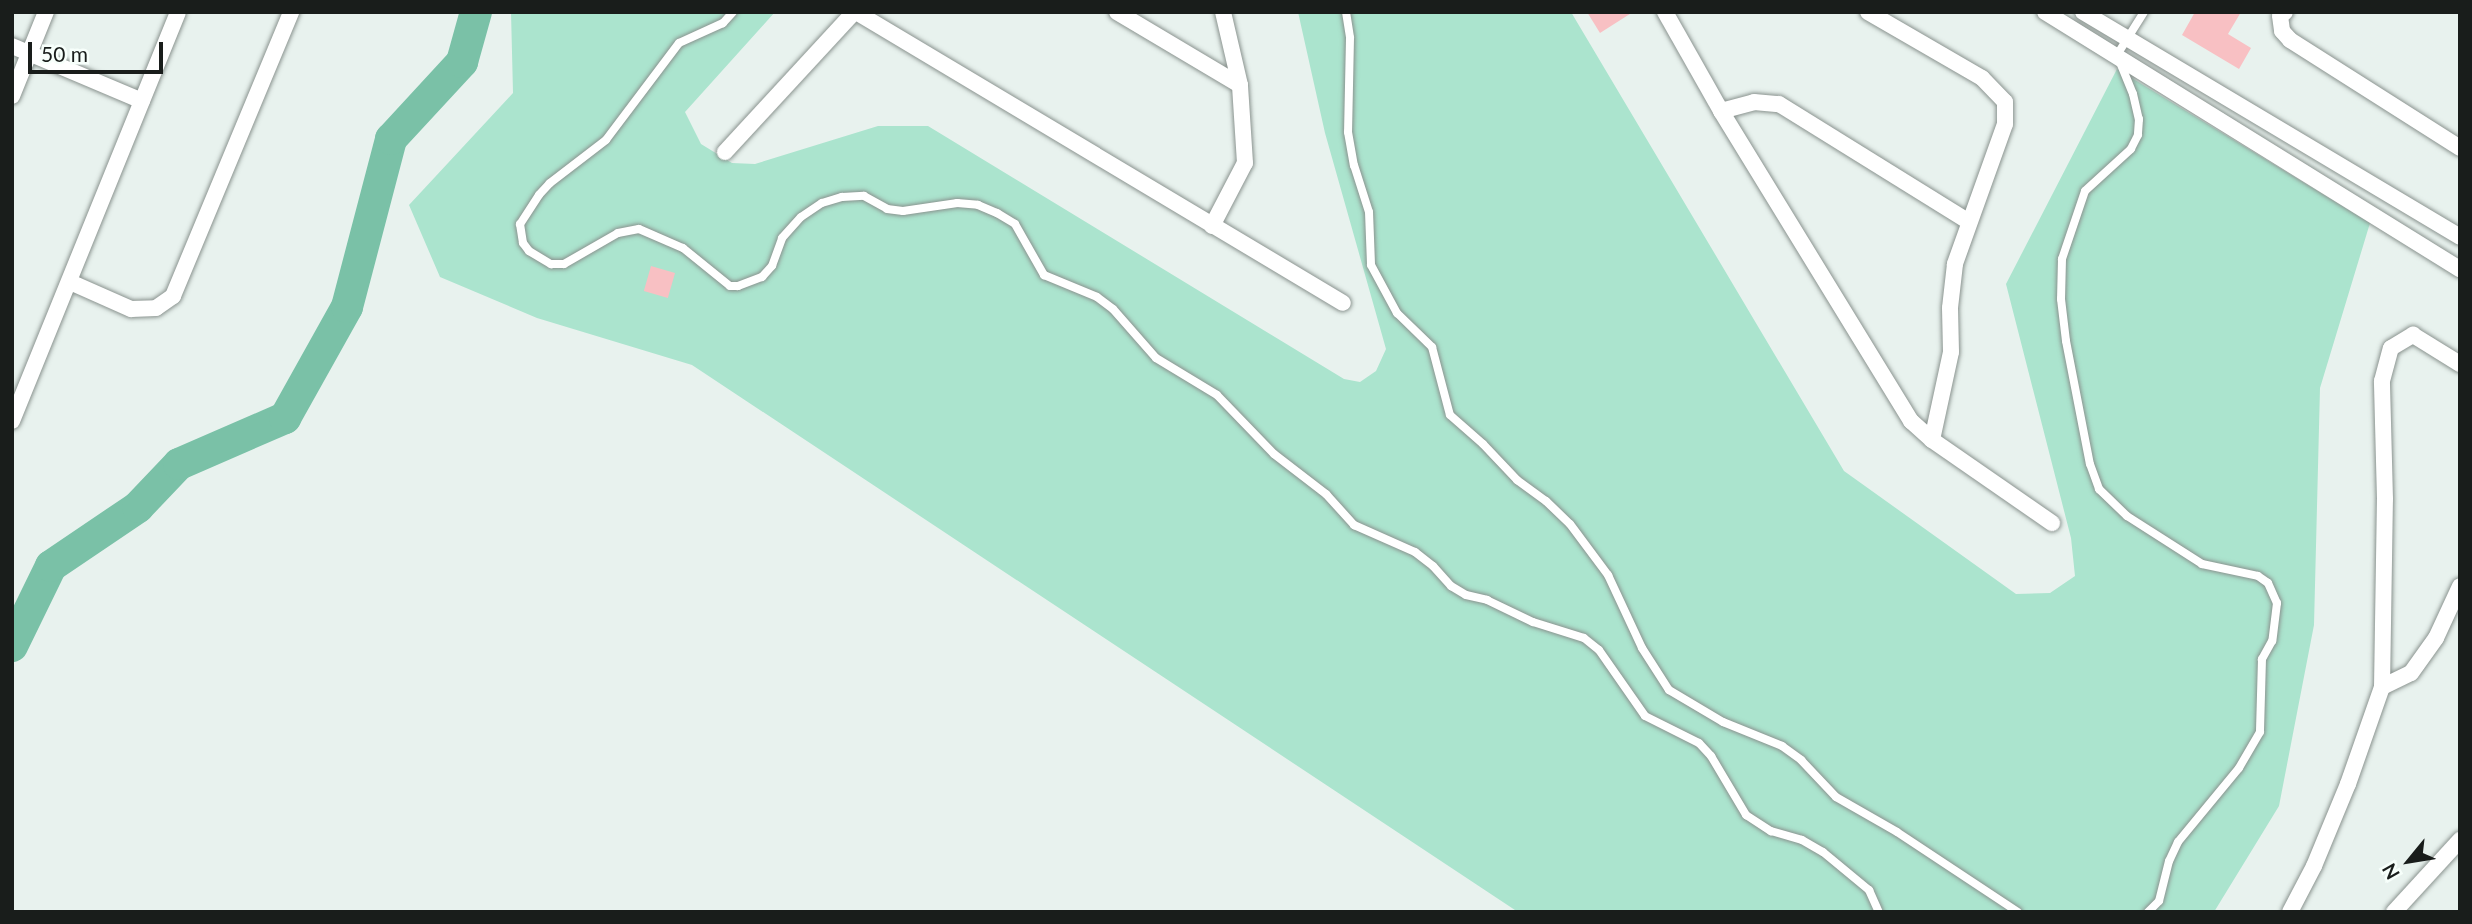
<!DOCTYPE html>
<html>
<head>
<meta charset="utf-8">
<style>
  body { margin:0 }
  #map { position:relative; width:2472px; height:924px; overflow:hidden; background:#e8f2ee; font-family:Lato,sans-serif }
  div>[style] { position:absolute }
  .green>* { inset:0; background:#abe4ce }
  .river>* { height:32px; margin:-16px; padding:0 16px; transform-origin:16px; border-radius:16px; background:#7ac1a7 }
  .building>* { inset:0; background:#f8c0c3; transform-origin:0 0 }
  .roads { filter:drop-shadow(0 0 2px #8a938f) drop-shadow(0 0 2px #8a938f) }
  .service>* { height:8px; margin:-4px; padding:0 4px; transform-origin:4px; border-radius:4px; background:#fff }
  .minor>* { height:16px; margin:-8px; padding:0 8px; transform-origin:8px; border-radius:8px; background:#fff }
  span { translate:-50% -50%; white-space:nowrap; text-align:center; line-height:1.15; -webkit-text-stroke:5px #f7fffb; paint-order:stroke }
  .frame { position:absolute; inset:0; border:14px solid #191d1b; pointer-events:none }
  .north { position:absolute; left:2374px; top:826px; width:70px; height:70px; -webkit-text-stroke:5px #f7fffb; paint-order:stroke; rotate:240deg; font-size:19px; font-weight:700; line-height:28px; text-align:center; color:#191d1b }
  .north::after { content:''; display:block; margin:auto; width:24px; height:32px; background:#191d1b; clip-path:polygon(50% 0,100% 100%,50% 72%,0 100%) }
  .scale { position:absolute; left:28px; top:42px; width:135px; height:32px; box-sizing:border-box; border:4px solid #191d1b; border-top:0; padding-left:9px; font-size:21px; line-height:24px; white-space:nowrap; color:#191d1b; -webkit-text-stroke:5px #f7fffb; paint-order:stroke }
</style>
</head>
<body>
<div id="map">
  <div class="green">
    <i style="clip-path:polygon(511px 12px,775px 12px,685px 112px,701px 144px,732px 163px,755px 164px,878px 126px,928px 126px,1344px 379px,1360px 382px,1376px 371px,1386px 349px,1325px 133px,1298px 12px,1571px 12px,1844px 471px,2016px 594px,2050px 593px,2075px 576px,2071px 538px,2006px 284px,2117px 69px,2370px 223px,2320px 388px,2314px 625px,2279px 806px,2214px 912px,1518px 912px,692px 365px,537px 318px,440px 277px,409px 205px,513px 93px)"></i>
  </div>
  <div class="river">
    <i style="left:12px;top:646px;width:89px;rotate:-64deg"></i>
    <i style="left:51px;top:566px;width:105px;rotate:-34.1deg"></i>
    <i style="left:138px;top:507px;width:59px;rotate:-46.4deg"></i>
    <i style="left:179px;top:464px;width:116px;rotate:-23.5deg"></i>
    <i style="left:285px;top:418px;width:127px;rotate:-60.8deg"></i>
    <i style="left:347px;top:307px;width:174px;rotate:-75.3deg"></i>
    <i style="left:391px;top:139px;width:105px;rotate:-47.3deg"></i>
    <i style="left:462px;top:62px;width:52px;rotate:-74.4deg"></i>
  </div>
  <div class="building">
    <i style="clip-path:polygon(1587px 12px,1633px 12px,1600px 33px)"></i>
    <i style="clip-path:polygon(2195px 12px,2241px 12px,2228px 34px,2251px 48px,2239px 69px,2182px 35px)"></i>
    <i style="left:651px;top:266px;width:25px;height:26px;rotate:16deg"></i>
  </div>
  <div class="roads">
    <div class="service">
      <i style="left:733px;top:12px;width:15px;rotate:132deg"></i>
      <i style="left:723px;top:23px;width:48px;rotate:155.6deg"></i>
      <i style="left:679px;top:43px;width:121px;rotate:127deg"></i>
      <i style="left:606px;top:140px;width:71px;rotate:142.5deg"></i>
      <i style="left:550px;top:183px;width:16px;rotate:133deg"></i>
      <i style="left:539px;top:195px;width:35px;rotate:123deg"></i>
      <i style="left:520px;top:224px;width:19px;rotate:81deg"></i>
      <i style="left:523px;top:243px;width:10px;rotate:53deg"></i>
      <i style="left:529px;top:251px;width:26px;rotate:31deg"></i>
      <i style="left:551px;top:264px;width:13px"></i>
      <i style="left:564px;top:264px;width:62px;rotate:-29.9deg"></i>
      <i style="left:618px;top:233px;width:21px;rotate:-11deg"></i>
      <i style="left:639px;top:229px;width:48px;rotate:23.4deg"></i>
      <i style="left:683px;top:248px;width:60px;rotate:39deg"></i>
      <i style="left:730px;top:286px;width:8px"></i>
      <i style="left:738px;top:286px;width:26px;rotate:-21deg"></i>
      <i style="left:762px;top:277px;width:15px;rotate:-48deg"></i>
      <i style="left:772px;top:266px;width:30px;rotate:-70deg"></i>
      <i style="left:782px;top:238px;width:28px;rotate:-48deg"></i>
      <i style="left:801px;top:217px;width:25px;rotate:-34deg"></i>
      <i style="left:822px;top:203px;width:21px;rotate:-17deg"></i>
      <i style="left:842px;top:197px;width:22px;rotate:-3deg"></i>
      <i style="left:864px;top:196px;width:26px;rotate:29deg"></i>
      <i style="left:887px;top:209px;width:16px;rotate:7deg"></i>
      <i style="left:903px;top:211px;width:55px;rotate:-8.4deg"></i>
      <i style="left:957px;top:203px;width:21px;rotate:5deg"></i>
      <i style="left:978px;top:205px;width:21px;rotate:23deg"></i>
      <i style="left:997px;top:213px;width:21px;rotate:31deg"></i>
      <i style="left:1015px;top:224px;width:59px;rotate:60.4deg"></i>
      <i style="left:1044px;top:275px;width:57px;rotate:22.5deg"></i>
      <i style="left:1097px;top:297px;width:20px;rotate:37deg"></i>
      <i style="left:1113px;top:309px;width:65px;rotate:48.7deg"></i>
      <i style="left:1156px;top:358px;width:71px;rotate:31.2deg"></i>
      <i style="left:1217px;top:395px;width:82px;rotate:46deg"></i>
      <i style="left:1274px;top:454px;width:66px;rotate:37.6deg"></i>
      <i style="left:1326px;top:494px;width:42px;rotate:47.9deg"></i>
      <i style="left:1354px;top:525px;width:67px;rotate:23.9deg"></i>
      <i style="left:1415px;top:552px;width:23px;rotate:38deg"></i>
      <i style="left:1433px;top:566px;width:27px;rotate:48deg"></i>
      <i style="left:1451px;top:586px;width:17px;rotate:31deg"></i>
      <i style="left:1466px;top:595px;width:22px;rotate:13deg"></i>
      <i style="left:1487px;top:600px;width:51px;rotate:25.6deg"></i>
      <i style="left:1533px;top:622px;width:53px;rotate:17.4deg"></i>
      <i style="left:1584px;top:638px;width:19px;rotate:39deg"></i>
      <i style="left:1599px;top:650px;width:80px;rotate:55.1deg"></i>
      <i style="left:1645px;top:716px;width:60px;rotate:26.6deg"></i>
      <i style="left:1699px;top:743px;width:18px;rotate:47deg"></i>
      <i style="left:1711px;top:756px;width:69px;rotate:59.3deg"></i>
      <i style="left:1746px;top:815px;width:30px;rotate:33deg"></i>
      <i style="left:1771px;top:831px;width:32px;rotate:16deg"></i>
      <i style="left:1802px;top:840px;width:24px;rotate:30deg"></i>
      <i style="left:1823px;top:852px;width:60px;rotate:39.6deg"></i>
      <i style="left:1869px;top:890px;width:24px;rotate:66deg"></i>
      <i style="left:1346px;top:12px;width:26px;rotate:81deg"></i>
      <i style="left:1350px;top:38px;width:94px;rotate:91.2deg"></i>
      <i style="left:1348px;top:132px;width:34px;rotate:80deg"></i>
      <i style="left:1354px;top:165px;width:49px;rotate:72.3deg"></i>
      <i style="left:1369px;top:212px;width:53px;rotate:87.8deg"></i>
      <i style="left:1371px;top:265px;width:55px;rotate:61.6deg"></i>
      <i style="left:1397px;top:313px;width:49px;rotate:44.2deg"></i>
      <i style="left:1432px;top:347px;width:70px;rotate:75.2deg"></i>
      <i style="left:1450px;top:415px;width:44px;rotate:41.3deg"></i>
      <i style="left:1483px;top:444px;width:50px;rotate:46.6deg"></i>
      <i style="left:1517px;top:480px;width:36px;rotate:36deg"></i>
      <i style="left:1546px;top:501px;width:33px;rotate:44deg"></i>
      <i style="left:1570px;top:524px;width:64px;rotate:53.3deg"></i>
      <i style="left:1608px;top:575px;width:81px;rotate:65deg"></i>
      <i style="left:1642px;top:648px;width:50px;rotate:57.3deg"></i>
      <i style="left:1669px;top:690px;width:63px;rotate:30.7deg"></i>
      <i style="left:1723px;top:722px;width:64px;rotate:22.1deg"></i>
      <i style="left:1782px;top:746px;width:24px;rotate:36deg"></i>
      <i style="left:1801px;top:760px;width:51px;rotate:46.6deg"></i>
      <i style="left:1836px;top:797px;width:70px;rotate:29.8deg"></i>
      <i style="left:1897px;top:832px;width:145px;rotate:33.5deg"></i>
      <i style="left:2144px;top:12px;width:51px;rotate:122.1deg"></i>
      <i style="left:2117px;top:55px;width:42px;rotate:67.7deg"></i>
      <i style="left:2133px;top:94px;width:26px;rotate:77deg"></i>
      <i style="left:2139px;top:119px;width:16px;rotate:94deg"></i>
      <i style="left:2138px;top:135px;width:16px;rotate:117deg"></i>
      <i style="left:2131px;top:149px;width:62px;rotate:137.6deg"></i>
      <i style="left:2085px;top:191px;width:72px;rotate:108.7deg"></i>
      <i style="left:2062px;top:259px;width:40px;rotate:91.4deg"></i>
      <i style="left:2061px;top:299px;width:42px;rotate:83.2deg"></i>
      <i style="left:2066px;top:341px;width:125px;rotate:79deg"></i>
      <i style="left:2090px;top:464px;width:27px;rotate:70deg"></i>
      <i style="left:2099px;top:489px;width:39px;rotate:44deg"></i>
      <i style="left:2127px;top:516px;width:89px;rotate:32.6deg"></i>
      <i style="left:2202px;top:564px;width:57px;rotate:12.1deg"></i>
      <i style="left:2258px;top:576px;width:12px;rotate:35deg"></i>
      <i style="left:2268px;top:583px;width:22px;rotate:66deg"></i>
      <i style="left:2277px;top:603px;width:38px;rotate:97deg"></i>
      <i style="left:2272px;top:641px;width:21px;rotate:119deg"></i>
      <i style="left:2262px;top:659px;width:73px;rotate:91.6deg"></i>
      <i style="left:2260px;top:732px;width:42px;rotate:120.3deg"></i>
      <i style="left:2239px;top:768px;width:96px;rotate:129.5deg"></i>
      <i style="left:2178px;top:842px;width:21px;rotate:115deg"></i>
      <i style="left:2169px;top:861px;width:41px;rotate:104deg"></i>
      <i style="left:2159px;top:901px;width:16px;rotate:135deg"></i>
    </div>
    <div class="minor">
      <i style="left:856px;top:12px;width:567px;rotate:30.86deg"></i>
      <i style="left:1117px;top:12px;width:143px;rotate:30.7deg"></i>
      <i style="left:1665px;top:12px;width:114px;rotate:60.5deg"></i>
      <i style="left:1721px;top:111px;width:364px;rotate:58.5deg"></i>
      <i style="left:1911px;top:421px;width:28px;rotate:42deg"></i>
      <i style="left:1932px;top:440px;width:146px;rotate:34.7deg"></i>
      <i style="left:1868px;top:12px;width:132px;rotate:30.1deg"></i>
      <i style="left:1982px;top:78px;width:33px;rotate:46deg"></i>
      <i style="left:2005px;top:102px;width:22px;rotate:90deg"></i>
      <i style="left:2005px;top:124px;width:149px;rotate:109.7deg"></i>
      <i style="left:1955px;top:264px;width:44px;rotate:96.5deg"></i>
      <i style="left:1950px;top:308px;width:44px;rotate:88.7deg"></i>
      <i style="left:1951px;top:352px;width:90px;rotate:102.2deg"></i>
      <i style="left:2045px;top:12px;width:488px;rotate:31.8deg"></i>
      <i style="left:2083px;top:12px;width:439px;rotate:30.8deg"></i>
      <i style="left:2285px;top:12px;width:6px;rotate:141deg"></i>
      <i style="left:2280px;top:16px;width:15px;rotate:82deg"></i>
      <i style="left:2282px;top:31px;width:12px;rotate:48deg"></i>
      <i style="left:2290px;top:40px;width:201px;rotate:32.4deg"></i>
      <i style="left:12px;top:46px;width:141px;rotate:22.9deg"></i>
      <i style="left:12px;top:96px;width:91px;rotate:-68deg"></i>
      <i style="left:1721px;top:111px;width:34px;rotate:-15deg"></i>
      <i style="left:1754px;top:102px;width:25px;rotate:5deg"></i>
      <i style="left:1779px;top:104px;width:222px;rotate:31.8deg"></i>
      <i style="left:725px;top:152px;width:190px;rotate:-47.3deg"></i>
      <i style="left:1212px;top:226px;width:71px;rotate:-62.4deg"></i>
      <i style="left:1245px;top:163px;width:78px;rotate:-93.7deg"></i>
      <i style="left:1240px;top:85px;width:75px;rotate:-103.1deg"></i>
      <i style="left:70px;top:282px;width:67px;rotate:23.9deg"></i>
      <i style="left:131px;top:309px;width:25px;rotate:-2deg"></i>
      <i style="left:156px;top:308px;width:21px;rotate:-35deg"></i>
      <i style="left:173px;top:296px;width:308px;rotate:-67.4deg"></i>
      <i style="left:12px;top:421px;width:441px;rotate:-67.9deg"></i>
      <i style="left:2382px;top:687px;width:32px;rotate:-26deg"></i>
      <i style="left:2411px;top:673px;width:43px;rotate:-54.5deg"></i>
      <i style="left:2436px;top:638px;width:57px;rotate:-65.2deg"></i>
      <i style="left:2290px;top:912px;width:52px;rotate:-62.4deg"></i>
      <i style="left:2314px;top:866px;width:89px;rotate:-67.5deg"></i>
      <i style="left:2348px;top:784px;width:103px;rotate:-70.7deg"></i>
      <i style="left:2382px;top:687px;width:188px;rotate:-89.1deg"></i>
      <i style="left:2385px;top:499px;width:118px;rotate:-91.5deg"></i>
      <i style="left:2382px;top:381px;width:34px;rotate:-75deg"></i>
      <i style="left:2391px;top:348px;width:26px;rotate:-31deg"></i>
      <i style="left:2413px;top:335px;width:55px;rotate:31.7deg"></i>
      <i style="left:2394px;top:912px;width:98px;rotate:-47.5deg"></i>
    </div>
  </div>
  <div class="frame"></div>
  <div class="north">N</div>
  <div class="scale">50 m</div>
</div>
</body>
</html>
